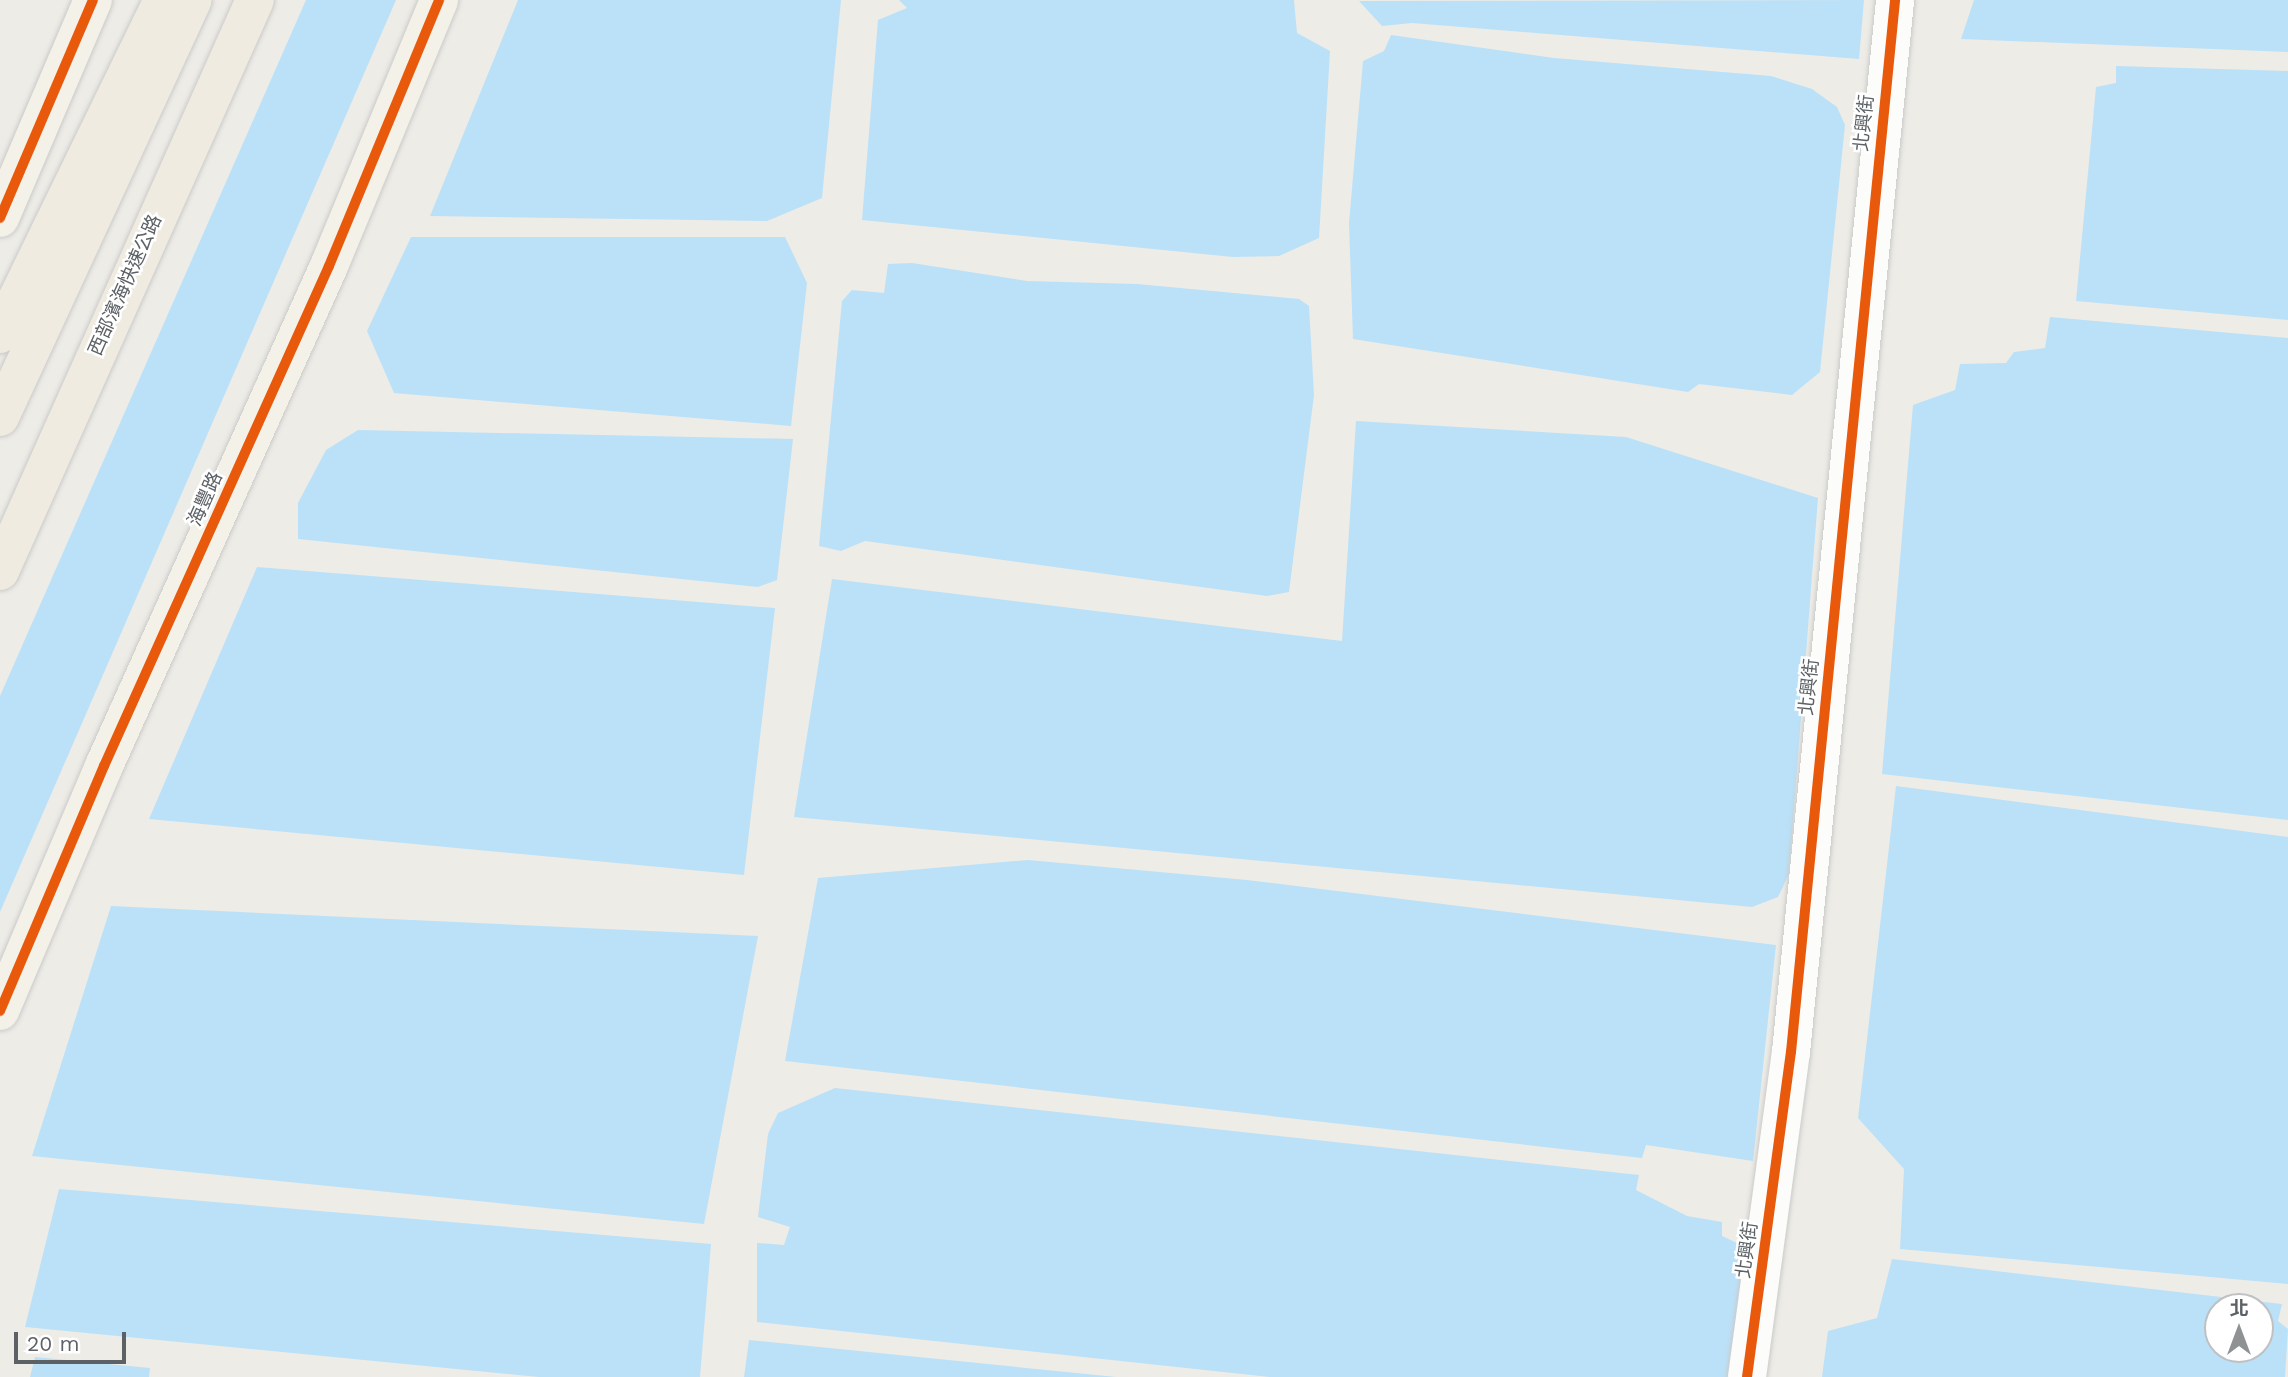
<!DOCTYPE html>
<html>
<head>
<meta charset="utf-8">
<style>
  body { margin:0 }
  #map { position:relative; width:2288px; height:1377px; overflow:hidden; background:#edece7; font-family:"Work Sans","Noto Sans TC",sans-serif }
  div>[style] { position:absolute }
  .water>* { inset:0; background:#bbe1f8 }
  .roads { filter:drop-shadow(0 0 2px #cacac9) drop-shadow(0 0 2px #cacac9) }
  .minor>* { height:38px; margin:-19px; padding:0 19px; transform-origin:19px; border-radius:19px; background:#fcfcfb }
  .major>* { height:38px; margin:-19px; padding:0 19px; transform-origin:19px; border-radius:19px; background:#f3f1e8 }
  .highway>* { height:38px; margin:-19px; padding:0 19px; transform-origin:19px; border-radius:19px; background:#f0ebe1 }
  .cycleway>* { height:10px; margin:-5px; padding:0 5px; transform-origin:5px; border-radius:5px; background:#e8590c }
  span { translate:-50% -50%; white-space:nowrap; text-align:center; line-height:1.15; -webkit-text-stroke:5px #fff; paint-order:stroke }
  .street-label { font-size:19px; color:#5c6166 }
  .north { position:absolute; left:2204px; top:1293px; width:70px; height:70px; box-sizing:border-box; background:#fff; border:2px solid #bec0c2; border-radius:50%; rotate:0deg; font-size:19px; font-weight:700; line-height:28px; text-align:center; color:#5c6166 }
  .north::after { content:''; display:block; margin:auto; width:24px; height:32px; background:#8f9293; clip-path:polygon(50% 0,100% 100%,50% 72%,0 100%) }
  .scale { position:absolute; left:14px; top:1332px; width:112px; height:32px; box-sizing:border-box; border:4px solid #5c6166; border-top:0; padding-left:9px; font-size:21px; line-height:24px; white-space:nowrap; color:#5c6166; -webkit-text-stroke:5px #fff; paint-order:stroke }
</style>
</head>
<body>
<div id="map">
  <div class="water">
    <i style="clip-path:polygon(306px 0,396px 0,0 912px,0 696px)"></i>
    <i style="clip-path:polygon(518px 0,841px 0,822px 198px,767px 221px,430px 216px)"></i>
    <i style="clip-path:polygon(899px 0,1294px 0,1297px 33px,1330px 51px,1319px 238px,1279px 256px,1233px 257px,862px 220px,878px 20px,907px 8px)"></i>
    <i style="clip-path:polygon(1864px 0,1859px 59px,1412px 23px,1382px 26px,1359px 1px)"></i>
    <i style="clip-path:polygon(1974px 0,2288px 0,2288px 52px,1961px 39px)"></i>
    <i style="clip-path:polygon(1391px 35px,1554px 58px,1771px 76px,1812px 89px,1837px 107px,1845px 125px,1820px 372px,1792px 395px,1699px 384px,1688px 392px,1353px 339px,1349px 223px,1363px 61px,1384px 51px)"></i>
    <i style="clip-path:polygon(2116px 66px,2288px 71px,2288px 320px,2076px 301px,2096px 87px,2116px 83px)"></i>
    <i style="clip-path:polygon(411px 237px,785px 237px,807px 283px,791px 426px,394px 393px,367px 331px)"></i>
    <i style="clip-path:polygon(912px 263px,1027px 281px,1137px 284px,1299px 299px,1309px 306px,1314px 395px,1289px 592px,1267px 596px,865px 541px,841px 551px,819px 546px,842px 301px,852px 290px,884px 293px,888px 264px)"></i>
    <i style="clip-path:polygon(2050px 317px,2288px 338px,2288px 820px,1882px 774px,1913px 405px,1955px 390px,1960px 364px,2006px 363px,2014px 352px,2045px 348px)"></i>
    <i style="clip-path:polygon(1356px 421px,1626px 437px,1818px 498px,1789px 874px,1778px 897px,1752px 907px,794px 817px,832px 579px,1342px 641px)"></i>
    <i style="clip-path:polygon(358px 430px,793px 439px,777px 580px,758px 587px,298px 539px,298px 503px,326px 450px)"></i>
    <i style="clip-path:polygon(257px 567px,775px 608px,744px 875px,149px 819px)"></i>
    <i style="clip-path:polygon(1896px 786px,2288px 837px,2288px 1284px,1900px 1249px,1904px 1169px,1858px 1118px)"></i>
    <i style="clip-path:polygon(1028px 860px,1247px 880px,1776px 945px,1753px 1161px,1646px 1145px,1642px 1158px,785px 1061px,818px 878px)"></i>
    <i style="clip-path:polygon(111px 906px,758px 936px,704px 1224px,32px 1156px)"></i>
    <i style="clip-path:polygon(835px 1088px,1639px 1175px,1636px 1190px,1687px 1216px,1722px 1222px,1722px 1236px,1750px 1249px,1737px 1377px,1270px 1377px,757px 1322px,757px 1243px,784px 1245px,790px 1227px,758px 1217px,768px 1134px,778px 1113px)"></i>
    <i style="clip-path:polygon(59px 1189px,711px 1244px,700px 1377px,539px 1377px,25px 1327px)"></i>
    <i style="clip-path:polygon(evenodd,1892px 1259px,2282px 1304px,2278px 1321px,2288px 1329px,2285px 1377px,1822px 1377px,1828px 1331px,1877px 1318px,1892px 1259px,2260px 1307px,2260px 1349px,2218px 1349px,2218px 1307px,2260px 1307px)"></i>
    <i style="clip-path:polygon(749px 1340px,1116px 1377px,744px 1377px)"></i>
    <i style="clip-path:polygon(35px 1357px,150px 1368px,149px 1377px,30px 1377px)"></i>
  </div>
  <div class="roads">
    <div class="minor">
      <i style="left:1747px;top:1377px;width:328px;rotate:-82.3deg"></i>
      <i style="left:1791px;top:1052px;width:1057px;rotate:-84.35deg"></i>
    </div>
    <div class="major">
      <i style="left:0;top:218px;width:237px;rotate:-66.9deg"></i>
      <i style="left:0;top:1011px;width:266px;rotate:-67deg"></i>
      <i style="left:104px;top:766px;width:548px;rotate:-65.77deg"></i>
      <i style="left:329px;top:266px;width:288px;rotate:-67.5deg"></i>
    </div>
    <div class="highway">
      <i style="left:0;top:334px;width:372px;rotate:-64deg"></i>
      <i style="left:0;top:417px;width:459px;rotate:-65.2deg"></i>
      <i style="left:0;top:571px;width:625px;rotate:-65.94deg"></i>
    </div>
  </div>
  <div class="cycleway">
    <i style="left:0;top:218px;width:237px;rotate:-66.9deg"></i>
    <i style="left:0;top:1011px;width:266px;rotate:-67deg"></i>
    <i style="left:104px;top:766px;width:548px;rotate:-65.77deg"></i>
    <i style="left:329px;top:266px;width:288px;rotate:-67.5deg"></i>
    <i style="left:1747px;top:1377px;width:328px;rotate:-82.3deg"></i>
    <i style="left:1791px;top:1052px;width:1057px;rotate:-84.35deg"></i>
  </div>
  <div class="street-label">
    <span style="left:1864px;top:123px;rotate:-84deg">北興街</span>
    <span style="left:125px;top:285px;rotate:-66deg">西部濱海快速公路</span>
    <span style="left:205px;top:499px;rotate:-66deg">海豐路</span>
    <span style="left:1809px;top:687px;rotate:-84deg">北興街</span>
    <span style="left:1747px;top:1250px;rotate:-82deg">北興街</span>
  </div>
  <div class="north">北</div>
  <div class="scale">20 m</div>
</div>
</body>
</html>
